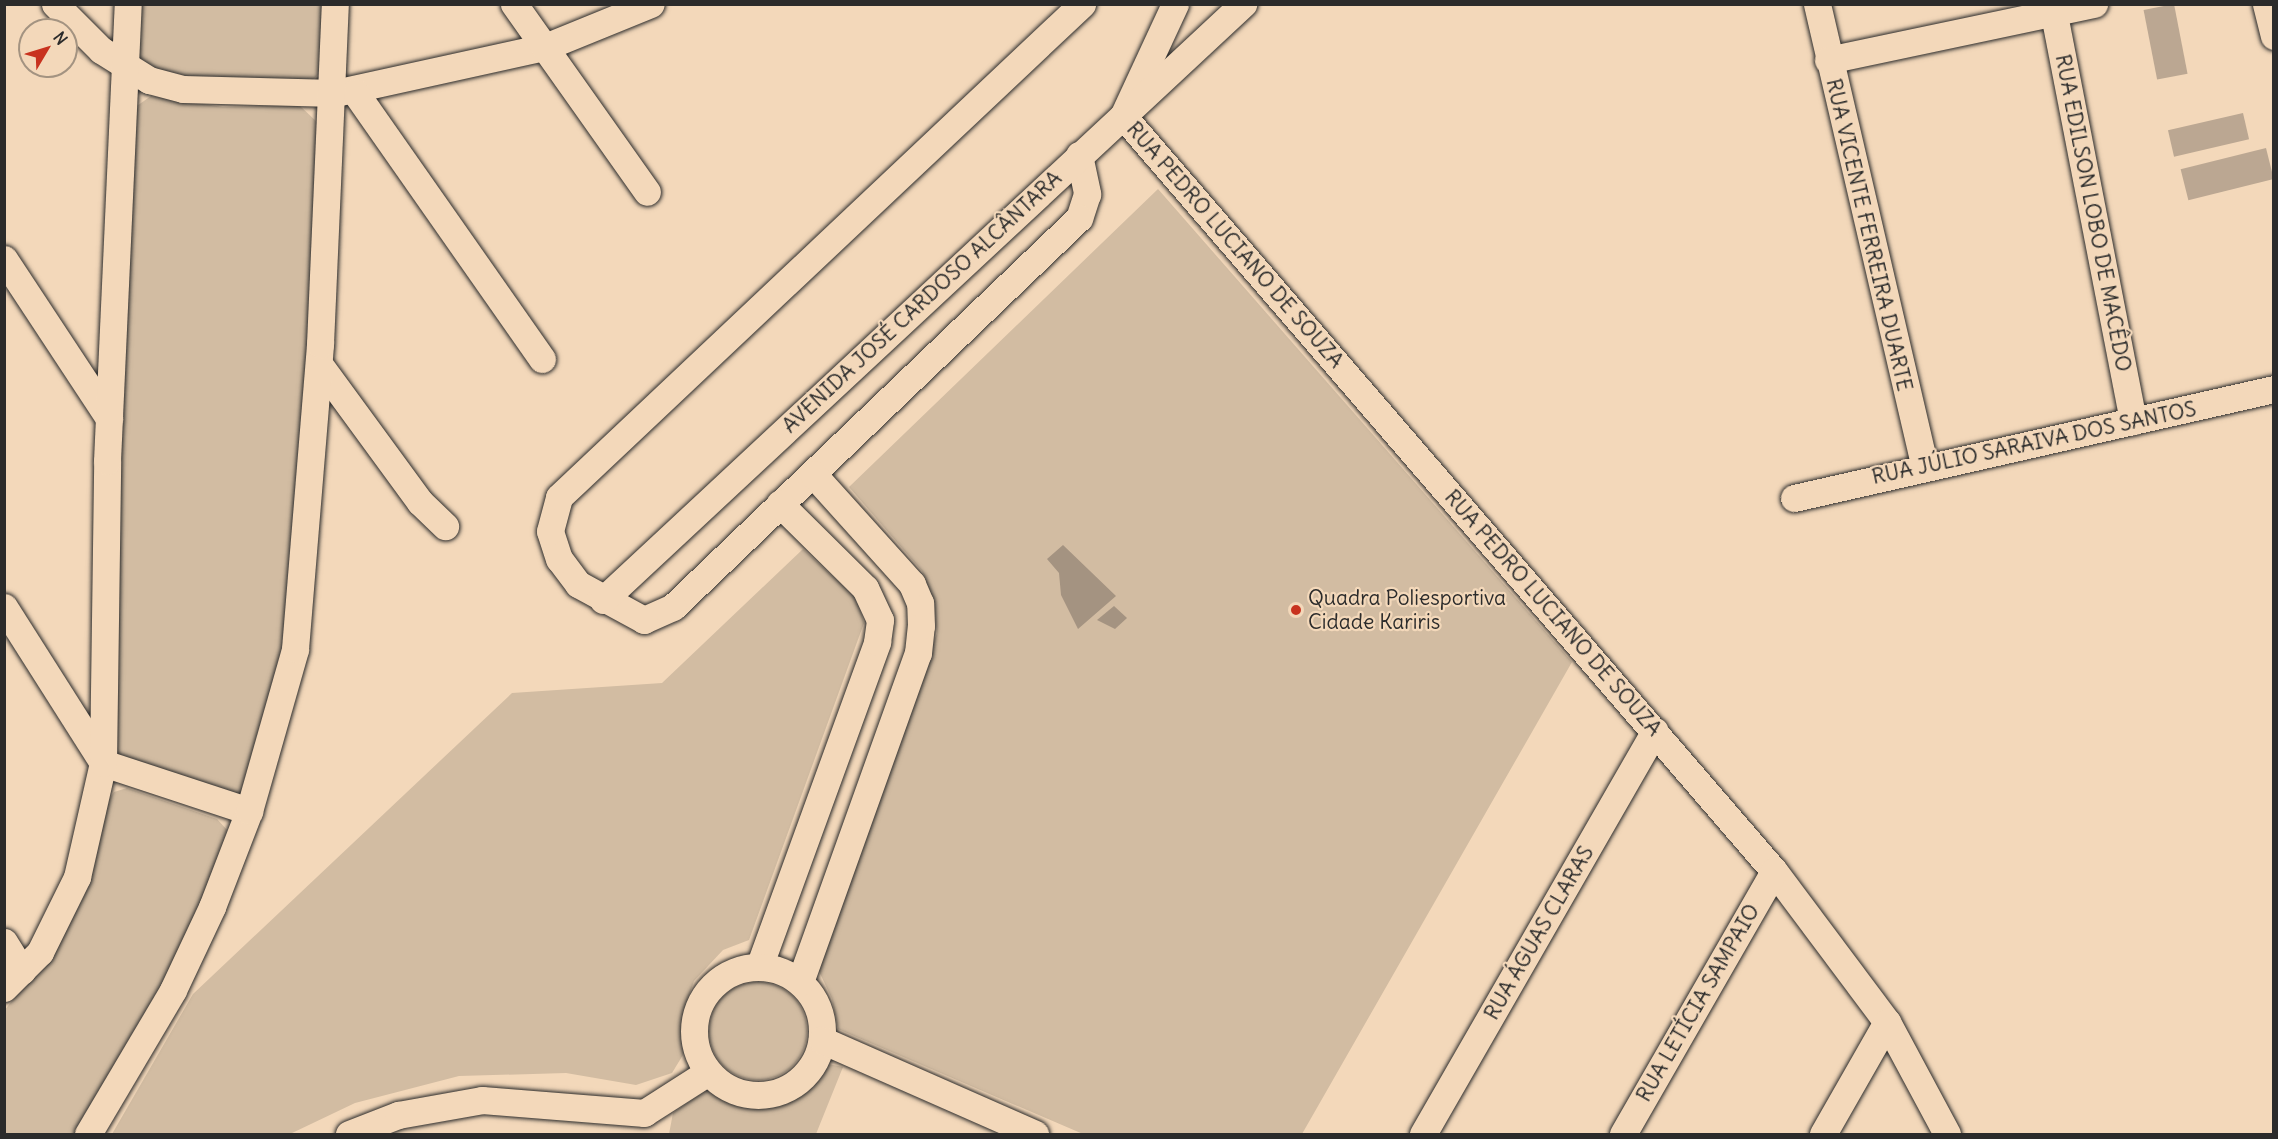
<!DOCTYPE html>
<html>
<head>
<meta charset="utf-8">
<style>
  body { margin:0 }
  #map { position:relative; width:2278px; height:1139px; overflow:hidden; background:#f3d8ba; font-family:Delius,sans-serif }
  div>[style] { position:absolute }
  .green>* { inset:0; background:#d2bca2 }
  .round { border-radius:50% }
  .water>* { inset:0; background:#a49381 }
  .building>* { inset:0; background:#bba792; transform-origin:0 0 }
  .roads { filter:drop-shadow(0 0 2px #2b2b2b) drop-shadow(0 0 2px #2b2b2b) }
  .minor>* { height:27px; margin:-13.5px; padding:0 13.5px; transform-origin:13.5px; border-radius:13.5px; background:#f3d8ba }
  .minor>.ring { margin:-13.5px; padding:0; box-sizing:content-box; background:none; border:27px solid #f3d8ba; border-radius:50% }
  .dots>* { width:16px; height:16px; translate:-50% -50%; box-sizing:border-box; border:3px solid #f3d8ba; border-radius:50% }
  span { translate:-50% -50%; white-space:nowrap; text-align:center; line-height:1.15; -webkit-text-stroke:4.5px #f3d8ba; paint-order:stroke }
  .street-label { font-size:21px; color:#2b2b2b }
  .poi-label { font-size:21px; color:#2b2b2b }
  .left { translate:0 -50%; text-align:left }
  .frame { position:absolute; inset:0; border:6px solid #2b2b2b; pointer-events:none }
  .north { position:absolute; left:18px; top:18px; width:60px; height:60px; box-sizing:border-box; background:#f3d8ba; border:2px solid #a39381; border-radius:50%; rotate:52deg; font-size:16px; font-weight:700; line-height:24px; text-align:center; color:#2b2b2b }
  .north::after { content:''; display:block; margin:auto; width:21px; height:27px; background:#c8321e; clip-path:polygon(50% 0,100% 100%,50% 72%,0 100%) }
</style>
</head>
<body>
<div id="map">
  <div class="green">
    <i style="clip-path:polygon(136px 5px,322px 5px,319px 74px,310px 82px,207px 81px,137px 64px)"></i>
    <i style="clip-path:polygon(151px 96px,223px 107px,299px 105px,318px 123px,306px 460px,281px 653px,250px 784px,239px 795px,120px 761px,109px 742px,134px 108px)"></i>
    <i style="clip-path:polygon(1158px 189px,1572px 662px,1302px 1134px,1083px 1134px,838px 1029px,832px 999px,818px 969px,937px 633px,934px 601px,922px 571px,849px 487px)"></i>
    <i style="clip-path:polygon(803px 549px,857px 599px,864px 623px,749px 940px,723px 950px,694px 981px,684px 1010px,686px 1050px,672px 1073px,636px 1085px,566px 1073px,459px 1076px,355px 1103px,290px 1134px,112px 1134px,193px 994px,512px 693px,662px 683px)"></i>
    <i style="clip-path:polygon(127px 788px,217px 819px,228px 831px,191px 936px,76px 1134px,5px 1134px,4px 1011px,61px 939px,85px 887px,106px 804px,114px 792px)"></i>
    <i class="round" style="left:709px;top:982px;width:98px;height:98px"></i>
    <i style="clip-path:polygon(828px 1064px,843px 1067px,816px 1134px,669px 1134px,673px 1113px,709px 1088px,735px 1101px,778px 1100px,811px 1083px)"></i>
  </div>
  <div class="water">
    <i style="clip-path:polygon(1063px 545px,1116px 596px,1078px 629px,1061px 595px,1059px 573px,1047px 559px)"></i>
    <i style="clip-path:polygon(1114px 606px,1127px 618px,1115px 629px,1097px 620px)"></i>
  </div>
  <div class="building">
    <i style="left:2174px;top:4px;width:71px;height:31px;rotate:79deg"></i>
    <i style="left:2243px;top:113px;width:27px;height:77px;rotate:77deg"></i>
    <i style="left:2266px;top:148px;width:32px;height:88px;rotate:76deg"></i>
  </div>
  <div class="roads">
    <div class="minor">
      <i style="left:55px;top:4px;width:65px;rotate:45deg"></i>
      <i style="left:101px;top:50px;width:57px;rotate:32deg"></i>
      <i style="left:149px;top:80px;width:35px;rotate:15deg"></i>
      <i style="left:183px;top:89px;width:152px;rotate:1.5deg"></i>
      <i style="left:335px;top:93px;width:215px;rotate:-12.4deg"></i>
      <i style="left:545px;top:47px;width:114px;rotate:-22.1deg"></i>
      <i style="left:514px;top:4px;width:230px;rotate:54.7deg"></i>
      <i style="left:1175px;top:4px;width:123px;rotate:114.9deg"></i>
      <i style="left:1123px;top:116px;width:997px;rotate:49.23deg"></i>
      <i style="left:1774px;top:871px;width:189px;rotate:53.2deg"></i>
      <i style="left:1887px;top:1022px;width:127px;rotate:61.8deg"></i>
      <i style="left:1817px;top:4px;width:473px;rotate:76.9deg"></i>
      <i style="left:2052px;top:4px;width:425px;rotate:79deg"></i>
      <i style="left:2266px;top:4px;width:33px;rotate:76deg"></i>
      <i style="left:1828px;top:60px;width:272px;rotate:-11.9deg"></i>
      <i style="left:355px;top:92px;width:326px;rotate:55deg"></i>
      <i style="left:1079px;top:155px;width:40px;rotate:78deg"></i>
      <i style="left:1087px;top:194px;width:25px;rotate:108deg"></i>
      <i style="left:1079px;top:218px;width:562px;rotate:136.23deg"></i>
      <i style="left:673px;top:607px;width:32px;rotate:156deg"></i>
      <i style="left:644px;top:620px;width:75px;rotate:-151.4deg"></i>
      <i style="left:578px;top:584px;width:31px;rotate:-127deg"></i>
      <i style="left:559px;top:559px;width:29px;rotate:-108deg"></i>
      <i style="left:550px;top:531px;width:35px;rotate:-75deg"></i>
      <i style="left:559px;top:497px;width:719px;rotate:-43.31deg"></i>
      <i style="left:4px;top:259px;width:191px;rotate:56.6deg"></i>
      <i style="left:319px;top:364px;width:171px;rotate:53.8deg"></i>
      <i style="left:420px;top:502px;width:35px;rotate:44deg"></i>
      <i style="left:1794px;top:498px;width:492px;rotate:-12.8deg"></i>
      <i style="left:603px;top:600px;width:875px;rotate:-42.96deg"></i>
      <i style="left:4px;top:607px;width:185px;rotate:57.6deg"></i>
      <i style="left:103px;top:763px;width:154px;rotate:18.2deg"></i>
      <i style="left:4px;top:942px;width:34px;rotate:58deg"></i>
      <i style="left:759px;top:967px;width:346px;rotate:-70deg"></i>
      <i style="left:877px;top:642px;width:22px;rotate:-82deg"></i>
      <i style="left:880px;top:620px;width:35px;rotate:-115deg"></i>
      <i style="left:865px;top:588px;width:120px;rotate:-135.3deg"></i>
      <i class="ring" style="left:694px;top:967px;width:101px;height:101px"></i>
      <i style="left:800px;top:982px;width:350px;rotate:-70.3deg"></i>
      <i style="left:918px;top:653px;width:27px;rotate:-84deg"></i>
      <i style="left:921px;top:626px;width:23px;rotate:-92deg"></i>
      <i style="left:920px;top:603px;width:21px;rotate:-113deg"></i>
      <i style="left:912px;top:584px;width:148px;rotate:-132deg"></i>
      <i style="left:4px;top:988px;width:51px;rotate:-45deg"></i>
      <i style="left:40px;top:952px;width:84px;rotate:-63.7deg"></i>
      <i style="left:77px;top:877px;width:117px;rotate:-77.2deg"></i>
      <i style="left:103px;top:763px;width:302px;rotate:-89.2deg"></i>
      <i style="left:107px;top:461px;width:457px;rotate:-87.4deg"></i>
      <i style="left:822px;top:1040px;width:233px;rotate:23.8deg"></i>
      <i style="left:88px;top:1134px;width:167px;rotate:-59.4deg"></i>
      <i style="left:173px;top:990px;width:92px;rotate:-64.8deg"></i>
      <i style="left:212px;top:907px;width:103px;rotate:-68.9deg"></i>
      <i style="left:249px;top:811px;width:168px;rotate:-74.1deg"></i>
      <i style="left:295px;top:649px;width:306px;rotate:-85.3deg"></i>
      <i style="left:320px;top:344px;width:340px;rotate:-87.5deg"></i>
      <i style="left:349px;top:1134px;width:53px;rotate:-21.2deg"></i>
      <i style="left:398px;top:1115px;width:85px;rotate:-10.1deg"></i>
      <i style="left:482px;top:1100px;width:163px;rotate:4.6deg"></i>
      <i style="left:644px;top:1113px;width:76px;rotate:-32.6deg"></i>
      <i style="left:1423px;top:1134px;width:465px;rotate:-60.1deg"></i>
      <i style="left:1623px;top:1134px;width:303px;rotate:-60.1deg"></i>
      <i style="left:1823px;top:1134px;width:129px;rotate:-60.3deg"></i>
    </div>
  </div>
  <div class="dots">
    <i style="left:1296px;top:610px;background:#c8321e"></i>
  </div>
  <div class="street-label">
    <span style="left:2093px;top:213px;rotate:79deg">RUA EDILSON LOBO DE MACÊDO</span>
    <span style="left:1869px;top:235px;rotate:77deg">RUA VICENTE FERREIRA DUARTE</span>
    <span style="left:1235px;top:245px;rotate:49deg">RUA PEDRO LUCIANO DE SOUZA</span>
    <span style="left:922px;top:302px;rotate:-43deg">AVENIDA JOSÉ CARDOSO ALCÂNTARA</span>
    <span style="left:2034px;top:443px;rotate:-12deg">RUA JÚLIO SARAIVA DOS SANTOS</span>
    <span style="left:1553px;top:613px;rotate:49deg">RUA PEDRO LUCIANO DE SOUZA</span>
    <span style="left:1539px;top:933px;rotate:-60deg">RUA ÁGUAS CLARAS</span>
    <span style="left:1698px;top:1003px;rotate:-60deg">RUA LETÍCIA SAMPAIO</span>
  </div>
  <div class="poi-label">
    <span class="left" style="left:1308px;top:610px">Quadra Poliesportiva<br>Cidade Kariris</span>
  </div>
  <div class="frame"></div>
  <div class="north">N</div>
</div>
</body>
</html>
